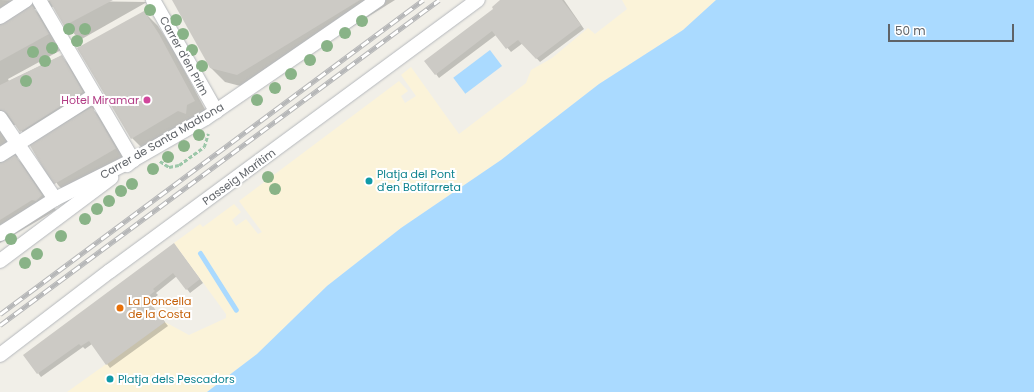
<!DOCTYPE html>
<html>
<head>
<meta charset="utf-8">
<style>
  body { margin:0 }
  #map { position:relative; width:1034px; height:392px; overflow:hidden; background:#f1efe8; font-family:Poppins,sans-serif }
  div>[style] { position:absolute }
  .sand>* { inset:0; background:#fbf3d9 }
  .water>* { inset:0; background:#aadaff; transform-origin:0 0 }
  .shadow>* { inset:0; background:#0003 }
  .stream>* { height:5px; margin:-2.5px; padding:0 2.5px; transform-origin:2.5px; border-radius:2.5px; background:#aadaff }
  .building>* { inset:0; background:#cccac5; transform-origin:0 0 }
  .path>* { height:2.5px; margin-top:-1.25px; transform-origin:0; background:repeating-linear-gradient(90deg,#9cc7a9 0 4px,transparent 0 6px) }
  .roads { filter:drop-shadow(0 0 1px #b5b8bc) drop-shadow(0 0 1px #b5b8bc) }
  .street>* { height:14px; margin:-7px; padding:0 7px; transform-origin:7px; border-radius:7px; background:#fff }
  .rail>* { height:4.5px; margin-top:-2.25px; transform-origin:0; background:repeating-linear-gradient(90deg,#fff 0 9px,#b6b7b8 0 18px); box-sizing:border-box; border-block:1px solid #b6b7b8 }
  .trees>* { width:12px; height:12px; margin:-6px; border-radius:50%; background:#89b387 }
  .dots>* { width:11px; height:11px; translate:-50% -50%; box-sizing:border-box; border:2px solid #fff; border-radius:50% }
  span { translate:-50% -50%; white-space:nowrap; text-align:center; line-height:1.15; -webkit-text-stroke:4px #fff; paint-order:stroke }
  .street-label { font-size:11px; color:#5f6368 }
  .hotel-label { font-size:11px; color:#b23c85 }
  .right { translate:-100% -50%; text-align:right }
  .culture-label { font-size:11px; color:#0d838f }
  .left { translate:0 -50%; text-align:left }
  .food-label { font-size:11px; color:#c56008 }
  .scale { position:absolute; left:888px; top:24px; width:126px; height:18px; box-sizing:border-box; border:2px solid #5f6368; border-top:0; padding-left:5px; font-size:12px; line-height:14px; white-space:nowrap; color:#5f6368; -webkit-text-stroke:3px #fff; paint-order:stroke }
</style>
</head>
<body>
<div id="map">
  <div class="sand">
    <i style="clip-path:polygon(622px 0,716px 0,683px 30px,599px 84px,501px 160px,401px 228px,327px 286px,257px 354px,207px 392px,67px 392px,165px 322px,189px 335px,226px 318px,226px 314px,174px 243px,200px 224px,203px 227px,234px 204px,241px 212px,232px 220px,236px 226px,246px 219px,258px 234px,262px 232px,239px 201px,399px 81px,408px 91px,401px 96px,405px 103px,416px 96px,401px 75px,411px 67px,459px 134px,526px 83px,531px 70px,552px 58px,588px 28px,595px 34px,627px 9px)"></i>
  </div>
  <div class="water">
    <i style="clip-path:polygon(716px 0,1034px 0,1034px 392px,207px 392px,257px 354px,327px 286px,401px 228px,501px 160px,599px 84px,683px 30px)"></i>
    <i style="left:490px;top:50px;width:20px;height:46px;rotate:53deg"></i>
  </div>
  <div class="shadow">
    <i style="clip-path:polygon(0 0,147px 2px,80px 40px,66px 25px,54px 6px,48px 9px,34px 9px,47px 21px,63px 49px,8px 79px,9px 81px,61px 56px,76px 71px,97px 107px,93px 110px,107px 123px,131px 164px,73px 200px,58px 185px,34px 145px,16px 125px,10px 125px,19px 156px,17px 158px,30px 171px,56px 210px,0 243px)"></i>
    <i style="clip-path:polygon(173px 0,395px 0,252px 89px,225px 82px,211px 68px)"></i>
    <i style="clip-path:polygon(503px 0,564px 0,584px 29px,540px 62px,523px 43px,511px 52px,496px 35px,439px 78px,436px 74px)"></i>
    <i style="clip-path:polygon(144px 12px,158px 26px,173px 49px,208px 115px,146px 152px,132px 138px)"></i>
    <i style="clip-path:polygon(174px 244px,203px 283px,190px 293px,177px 276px,156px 293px,158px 295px,149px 302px,168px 326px,110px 368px,92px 344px,85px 349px,83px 347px,41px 377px,38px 373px)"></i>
  </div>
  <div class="stream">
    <i style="left:200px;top:253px;width:67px;rotate:57.7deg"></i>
  </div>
  <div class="building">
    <i style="clip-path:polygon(49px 0,113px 0,64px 26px)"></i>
    <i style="clip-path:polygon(172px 0,360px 0,237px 75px,210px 68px)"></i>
    <i style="clip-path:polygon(500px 0,562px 0,581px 25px,536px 59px,518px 40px,506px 49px,492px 31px,435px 75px,424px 61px,493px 9px,492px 7px)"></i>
    <i style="clip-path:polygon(32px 5px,49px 34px,0 61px,0 25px)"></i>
    <i style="clip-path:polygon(144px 11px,159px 34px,195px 101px,187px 105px,186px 114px,178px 111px,131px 139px,77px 48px)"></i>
    <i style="clip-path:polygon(62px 55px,83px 92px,20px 132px,7px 113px,0 110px,0 85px)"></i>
    <i style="left:92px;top:107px;width:48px;height:73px;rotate:60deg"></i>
    <i style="clip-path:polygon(15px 155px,42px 195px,36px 201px,32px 200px,0 220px,0 163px)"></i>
    <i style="clip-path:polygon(174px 243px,200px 279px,186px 290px,173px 273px,153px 289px,155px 291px,146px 298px,165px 322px,106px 365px,89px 341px,81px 346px,79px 344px,37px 374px,23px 355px)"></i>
  </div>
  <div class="path">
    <i style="left:160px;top:161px;width:11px;rotate:34deg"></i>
    <i style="left:169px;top:167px;width:10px;rotate:-11deg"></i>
    <i style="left:179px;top:165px;width:31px;rotate:-36deg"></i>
    <i style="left:204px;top:147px;width:14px;rotate:-73deg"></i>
  </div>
  <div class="roads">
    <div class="street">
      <i style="left:39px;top:0;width:186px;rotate:59.6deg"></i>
      <i style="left:133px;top:160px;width:8px;rotate:140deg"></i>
      <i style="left:153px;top:0;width:128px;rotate:60.4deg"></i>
      <i style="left:0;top:17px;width:31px;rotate:-33deg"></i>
      <i style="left:0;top:118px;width:98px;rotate:55.8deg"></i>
      <i style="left:0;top:155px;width:112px;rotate:-32.3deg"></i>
      <i style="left:0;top:234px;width:65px;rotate:-32.5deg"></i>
      <i style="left:55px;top:199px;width:87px;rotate:-26.6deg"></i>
      <i style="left:133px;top:160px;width:84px;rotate:-29.9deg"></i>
      <i style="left:206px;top:118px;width:209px;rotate:-34.5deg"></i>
      <i style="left:0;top:261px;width:139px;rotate:-36.8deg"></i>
      <i style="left:0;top:355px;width:138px;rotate:-37.4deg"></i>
      <i style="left:110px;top:271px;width:457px;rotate:-36.4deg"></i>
    </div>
  </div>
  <div class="rail">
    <i style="left:0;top:314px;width:527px;rotate:-36.59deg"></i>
    <i style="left:0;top:325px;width:546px;rotate:-36.51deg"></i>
  </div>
  <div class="trees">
    <i style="left:150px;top:10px"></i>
    <i style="left:176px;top:20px"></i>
    <i style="left:362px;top:21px"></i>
    <i style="left:69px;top:29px"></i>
    <i style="left:85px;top:29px"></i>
    <i style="left:345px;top:33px"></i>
    <i style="left:183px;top:34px"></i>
    <i style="left:77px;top:41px"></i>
    <i style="left:327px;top:46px"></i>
    <i style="left:52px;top:48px"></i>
    <i style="left:192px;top:50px"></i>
    <i style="left:33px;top:52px"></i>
    <i style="left:310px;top:60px"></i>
    <i style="left:45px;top:61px"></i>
    <i style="left:202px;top:66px"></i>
    <i style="left:291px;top:74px"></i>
    <i style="left:26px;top:81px"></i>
    <i style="left:275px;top:88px"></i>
    <i style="left:257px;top:100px"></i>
    <i style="left:199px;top:135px"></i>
    <i style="left:184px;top:146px"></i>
    <i style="left:168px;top:157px"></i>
    <i style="left:153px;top:169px"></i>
    <i style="left:268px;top:177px"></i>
    <i style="left:132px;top:184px"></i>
    <i style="left:275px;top:189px"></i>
    <i style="left:121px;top:191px"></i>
    <i style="left:109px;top:201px"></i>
    <i style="left:97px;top:209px"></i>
    <i style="left:85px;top:219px"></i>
    <i style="left:61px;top:236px"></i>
    <i style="left:11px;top:239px"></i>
    <i style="left:37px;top:254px"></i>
    <i style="left:25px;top:263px"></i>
  </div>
  <div class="dots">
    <i style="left:147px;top:100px;background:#d1479c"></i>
    <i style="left:369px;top:181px;background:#0f9aa8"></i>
    <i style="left:120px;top:308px;background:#e8710a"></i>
    <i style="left:110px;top:379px;background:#0f9aa8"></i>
  </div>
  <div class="street-label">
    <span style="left:184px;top:56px;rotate:61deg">Carrer d'en Prim</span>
    <span style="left:162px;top:141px;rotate:-30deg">Carrer de Santa Madrona</span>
    <span style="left:239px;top:177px;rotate:-36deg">Passeig Marítim</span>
  </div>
  <div class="hotel-label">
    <span class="right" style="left:139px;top:100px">Hotel Miramar</span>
  </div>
  <div class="culture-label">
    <span class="left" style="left:377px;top:181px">Platja del Pont<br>d'en Botifarreta</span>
    <span class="left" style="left:118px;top:379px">Platja dels Pescadors</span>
  </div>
  <div class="food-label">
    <span class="left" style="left:128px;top:308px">La Doncella<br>de la Costa</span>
  </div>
  <div class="scale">50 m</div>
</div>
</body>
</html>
